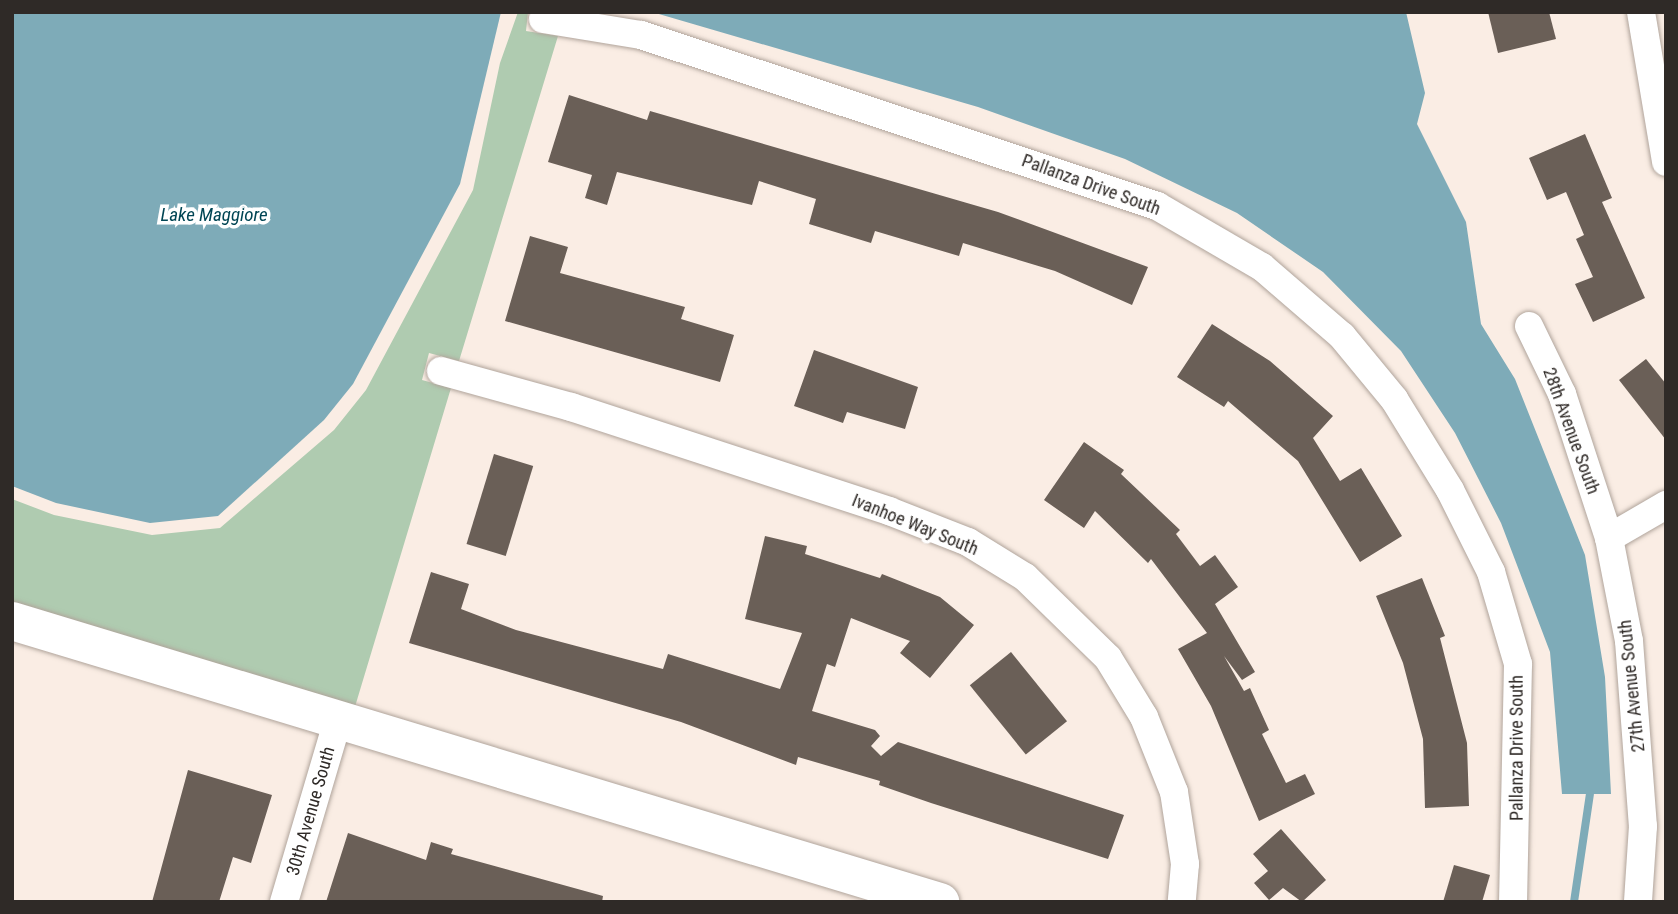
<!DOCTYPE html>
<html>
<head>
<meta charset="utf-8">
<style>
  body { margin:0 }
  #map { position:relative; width:1678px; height:914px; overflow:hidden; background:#faede4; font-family:"Roboto Condensed",sans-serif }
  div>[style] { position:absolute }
  .green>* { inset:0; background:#afcbb0 }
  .water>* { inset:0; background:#7eabb8 }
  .stream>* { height:8px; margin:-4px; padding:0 4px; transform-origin:4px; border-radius:4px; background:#7eabb8 }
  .building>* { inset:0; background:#6a5f57; transform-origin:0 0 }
  .roads { filter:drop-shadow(0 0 2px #b0a49b) drop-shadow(0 0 2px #b0a49b) }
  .street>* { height:28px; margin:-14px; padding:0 14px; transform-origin:14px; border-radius:14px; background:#fff }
  .secondary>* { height:38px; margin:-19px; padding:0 19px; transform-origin:19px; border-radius:19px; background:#fff }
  span { translate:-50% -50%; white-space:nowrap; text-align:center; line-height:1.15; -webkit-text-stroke:7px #fff; paint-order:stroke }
  .street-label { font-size:18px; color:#2f2a27 }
  .water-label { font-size:19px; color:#004554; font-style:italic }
  .frame { position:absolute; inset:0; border:14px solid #2f2a27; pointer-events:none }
</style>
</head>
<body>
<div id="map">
  <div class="green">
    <i style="clip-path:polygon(518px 12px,528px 12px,526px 31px,558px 36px,459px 361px,429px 353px,422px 380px,451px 388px,354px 710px,12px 606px,12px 499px,54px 515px,152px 535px,220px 528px,334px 430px,366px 390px,473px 190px,500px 63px)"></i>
  </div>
  <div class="water">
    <i style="clip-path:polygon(12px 12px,501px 12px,460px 184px,353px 384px,324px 420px,218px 516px,150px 523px,56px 503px,12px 486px)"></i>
    <i style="clip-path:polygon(652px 12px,1406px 12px,1425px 93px,1417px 124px,1466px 222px,1481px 324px,1515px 379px,1585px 555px,1605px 677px,1611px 794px,1562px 794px,1550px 652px,1501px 523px,1455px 433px,1401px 351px,1323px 272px,1237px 213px,1125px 159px,978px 107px)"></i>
  </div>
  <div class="stream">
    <i style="left:1574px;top:902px;width:109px;rotate:-81.6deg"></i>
  </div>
  <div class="building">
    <i style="clip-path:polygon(1488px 12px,1549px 12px,1556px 39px,1498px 53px)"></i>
    <i style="clip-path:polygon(569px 95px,647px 120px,650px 111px,998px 212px,1148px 267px,1132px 305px,1055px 271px,963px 243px,959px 256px,875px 231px,871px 243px,809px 224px,816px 199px,759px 181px,752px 205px,617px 172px,607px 205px,585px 198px,592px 175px,548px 162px)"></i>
    <i style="clip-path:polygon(1585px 134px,1612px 198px,1602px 202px,1645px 298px,1593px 322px,1575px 284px,1593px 277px,1576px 239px,1584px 235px,1566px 192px,1547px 200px,1529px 158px)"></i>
    <i style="clip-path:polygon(530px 236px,568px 247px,560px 273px,685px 307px,681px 319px,734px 335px,720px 382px,505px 321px)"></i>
    <i style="clip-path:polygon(1212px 324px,1270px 361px,1333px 416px,1313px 438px,1340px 481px,1361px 468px,1402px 536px,1360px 562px,1298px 461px,1228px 401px,1224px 407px,1177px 377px)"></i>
    <i style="clip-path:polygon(814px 350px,918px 387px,905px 429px,847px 412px,843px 423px,794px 406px)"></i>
    <i style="clip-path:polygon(1646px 359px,1666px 384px,1666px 440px,1619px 380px)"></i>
    <i style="clip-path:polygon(1084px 442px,1124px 470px,1121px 474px,1180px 530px,1176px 534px,1200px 566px,1215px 555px,1238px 587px,1215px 604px,1255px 672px,1242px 680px,1224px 656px,1244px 691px,1250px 688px,1269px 730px,1262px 734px,1286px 783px,1305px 774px,1315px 794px,1259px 821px,1211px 706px,1178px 649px,1207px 633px,1151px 559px,1148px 563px,1095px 511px,1084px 528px,1044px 500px)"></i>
    <i style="left:494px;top:454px;width:41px;height:94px;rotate:17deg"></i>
    <i style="clip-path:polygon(765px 536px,807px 546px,805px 554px,880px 578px,882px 574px,940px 597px,974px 625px,930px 678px,900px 653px,910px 641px,851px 618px,835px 667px,827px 664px,812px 711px,875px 730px,880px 736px,871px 746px,881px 756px,898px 742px,1124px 815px,1108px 859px,931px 803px,879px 785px,880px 781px,798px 757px,796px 765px,681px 722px,409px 643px,431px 572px,469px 584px,461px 609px,516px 630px,663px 669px,668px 654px,780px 689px,802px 633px,745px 619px)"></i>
    <i style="clip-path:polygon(1422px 578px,1445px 636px,1440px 638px,1467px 743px,1469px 806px,1425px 808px,1423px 739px,1403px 663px,1376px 596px)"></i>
    <i style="left:1011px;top:652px;width:89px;height:53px;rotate:51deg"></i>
    <i style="clip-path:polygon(188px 770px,272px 795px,251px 863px,233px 857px,219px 902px,152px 902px)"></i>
    <i style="clip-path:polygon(1281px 829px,1326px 880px,1302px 902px,1283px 888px,1269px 900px,1254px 883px,1268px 871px,1253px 854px)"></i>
    <i style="clip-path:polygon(348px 833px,426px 860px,431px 842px,453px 849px,451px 854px,603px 896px,602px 902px,326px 902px)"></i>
    <i style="clip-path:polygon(1454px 865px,1490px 875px,1482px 902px,1443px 902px)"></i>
  </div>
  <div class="roads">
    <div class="street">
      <i style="left:1641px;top:12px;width:152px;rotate:80.5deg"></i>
      <i style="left:543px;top:19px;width:99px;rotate:9.3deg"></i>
      <i style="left:641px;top:35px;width:544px;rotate:18.33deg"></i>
      <i style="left:1157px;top:206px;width:121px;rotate:30.2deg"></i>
      <i style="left:1262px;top:267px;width:106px;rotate:40.8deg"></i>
      <i style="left:1342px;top:336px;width:82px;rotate:50.5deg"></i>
      <i style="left:1394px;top:399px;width:107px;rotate:58.4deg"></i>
      <i style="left:1450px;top:490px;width:92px;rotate:63.4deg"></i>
      <i style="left:1491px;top:572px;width:96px;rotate:73.6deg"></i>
      <i style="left:1518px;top:664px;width:238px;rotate:91.2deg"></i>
      <i style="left:1529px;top:326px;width:76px;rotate:64.1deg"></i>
      <i style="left:1562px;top:394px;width:151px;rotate:71.9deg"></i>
      <i style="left:1609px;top:538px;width:105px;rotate:79deg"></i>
      <i style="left:1629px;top:641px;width:186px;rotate:85.7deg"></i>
      <i style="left:1643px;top:826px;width:76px;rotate:93.8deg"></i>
      <i style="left:441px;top:371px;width:135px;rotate:15.5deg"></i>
      <i style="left:571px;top:407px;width:335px;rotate:18.1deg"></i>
      <i style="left:889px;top:511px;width:85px;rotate:21.4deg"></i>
      <i style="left:968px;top:542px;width:67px;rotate:31.6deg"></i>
      <i style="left:1025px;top:577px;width:116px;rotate:44.3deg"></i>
      <i style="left:1108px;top:658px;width:69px;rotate:58.6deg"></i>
      <i style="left:1144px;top:717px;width:81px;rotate:68.2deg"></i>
      <i style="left:1174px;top:792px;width:73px;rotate:81.3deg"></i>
      <i style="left:1185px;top:864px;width:38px;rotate:95deg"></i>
      <i style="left:1609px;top:538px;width:66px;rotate:-30.1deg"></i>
      <i style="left:284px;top:902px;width:190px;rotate:-73.5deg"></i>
    </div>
    <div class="secondary">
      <i style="left:12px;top:621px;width:970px;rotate:16.85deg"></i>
    </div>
  </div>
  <div class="street-label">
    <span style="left:1091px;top:185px;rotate:20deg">Pallanza Drive South</span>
    <span style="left:1571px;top:431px;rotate:70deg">28th Avenue South</span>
    <span style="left:915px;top:525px;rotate:22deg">Ivanhoe Way South</span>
    <span style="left:1632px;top:686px;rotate:-96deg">27th Avenue South</span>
    <span style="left:1517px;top:748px;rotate:-90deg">Pallanza Drive South</span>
    <span style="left:311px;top:811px;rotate:-74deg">30th Avenue South</span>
  </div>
  <div class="water-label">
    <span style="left:214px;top:215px">Lake Maggiore</span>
  </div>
  <div class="frame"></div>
</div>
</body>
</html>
